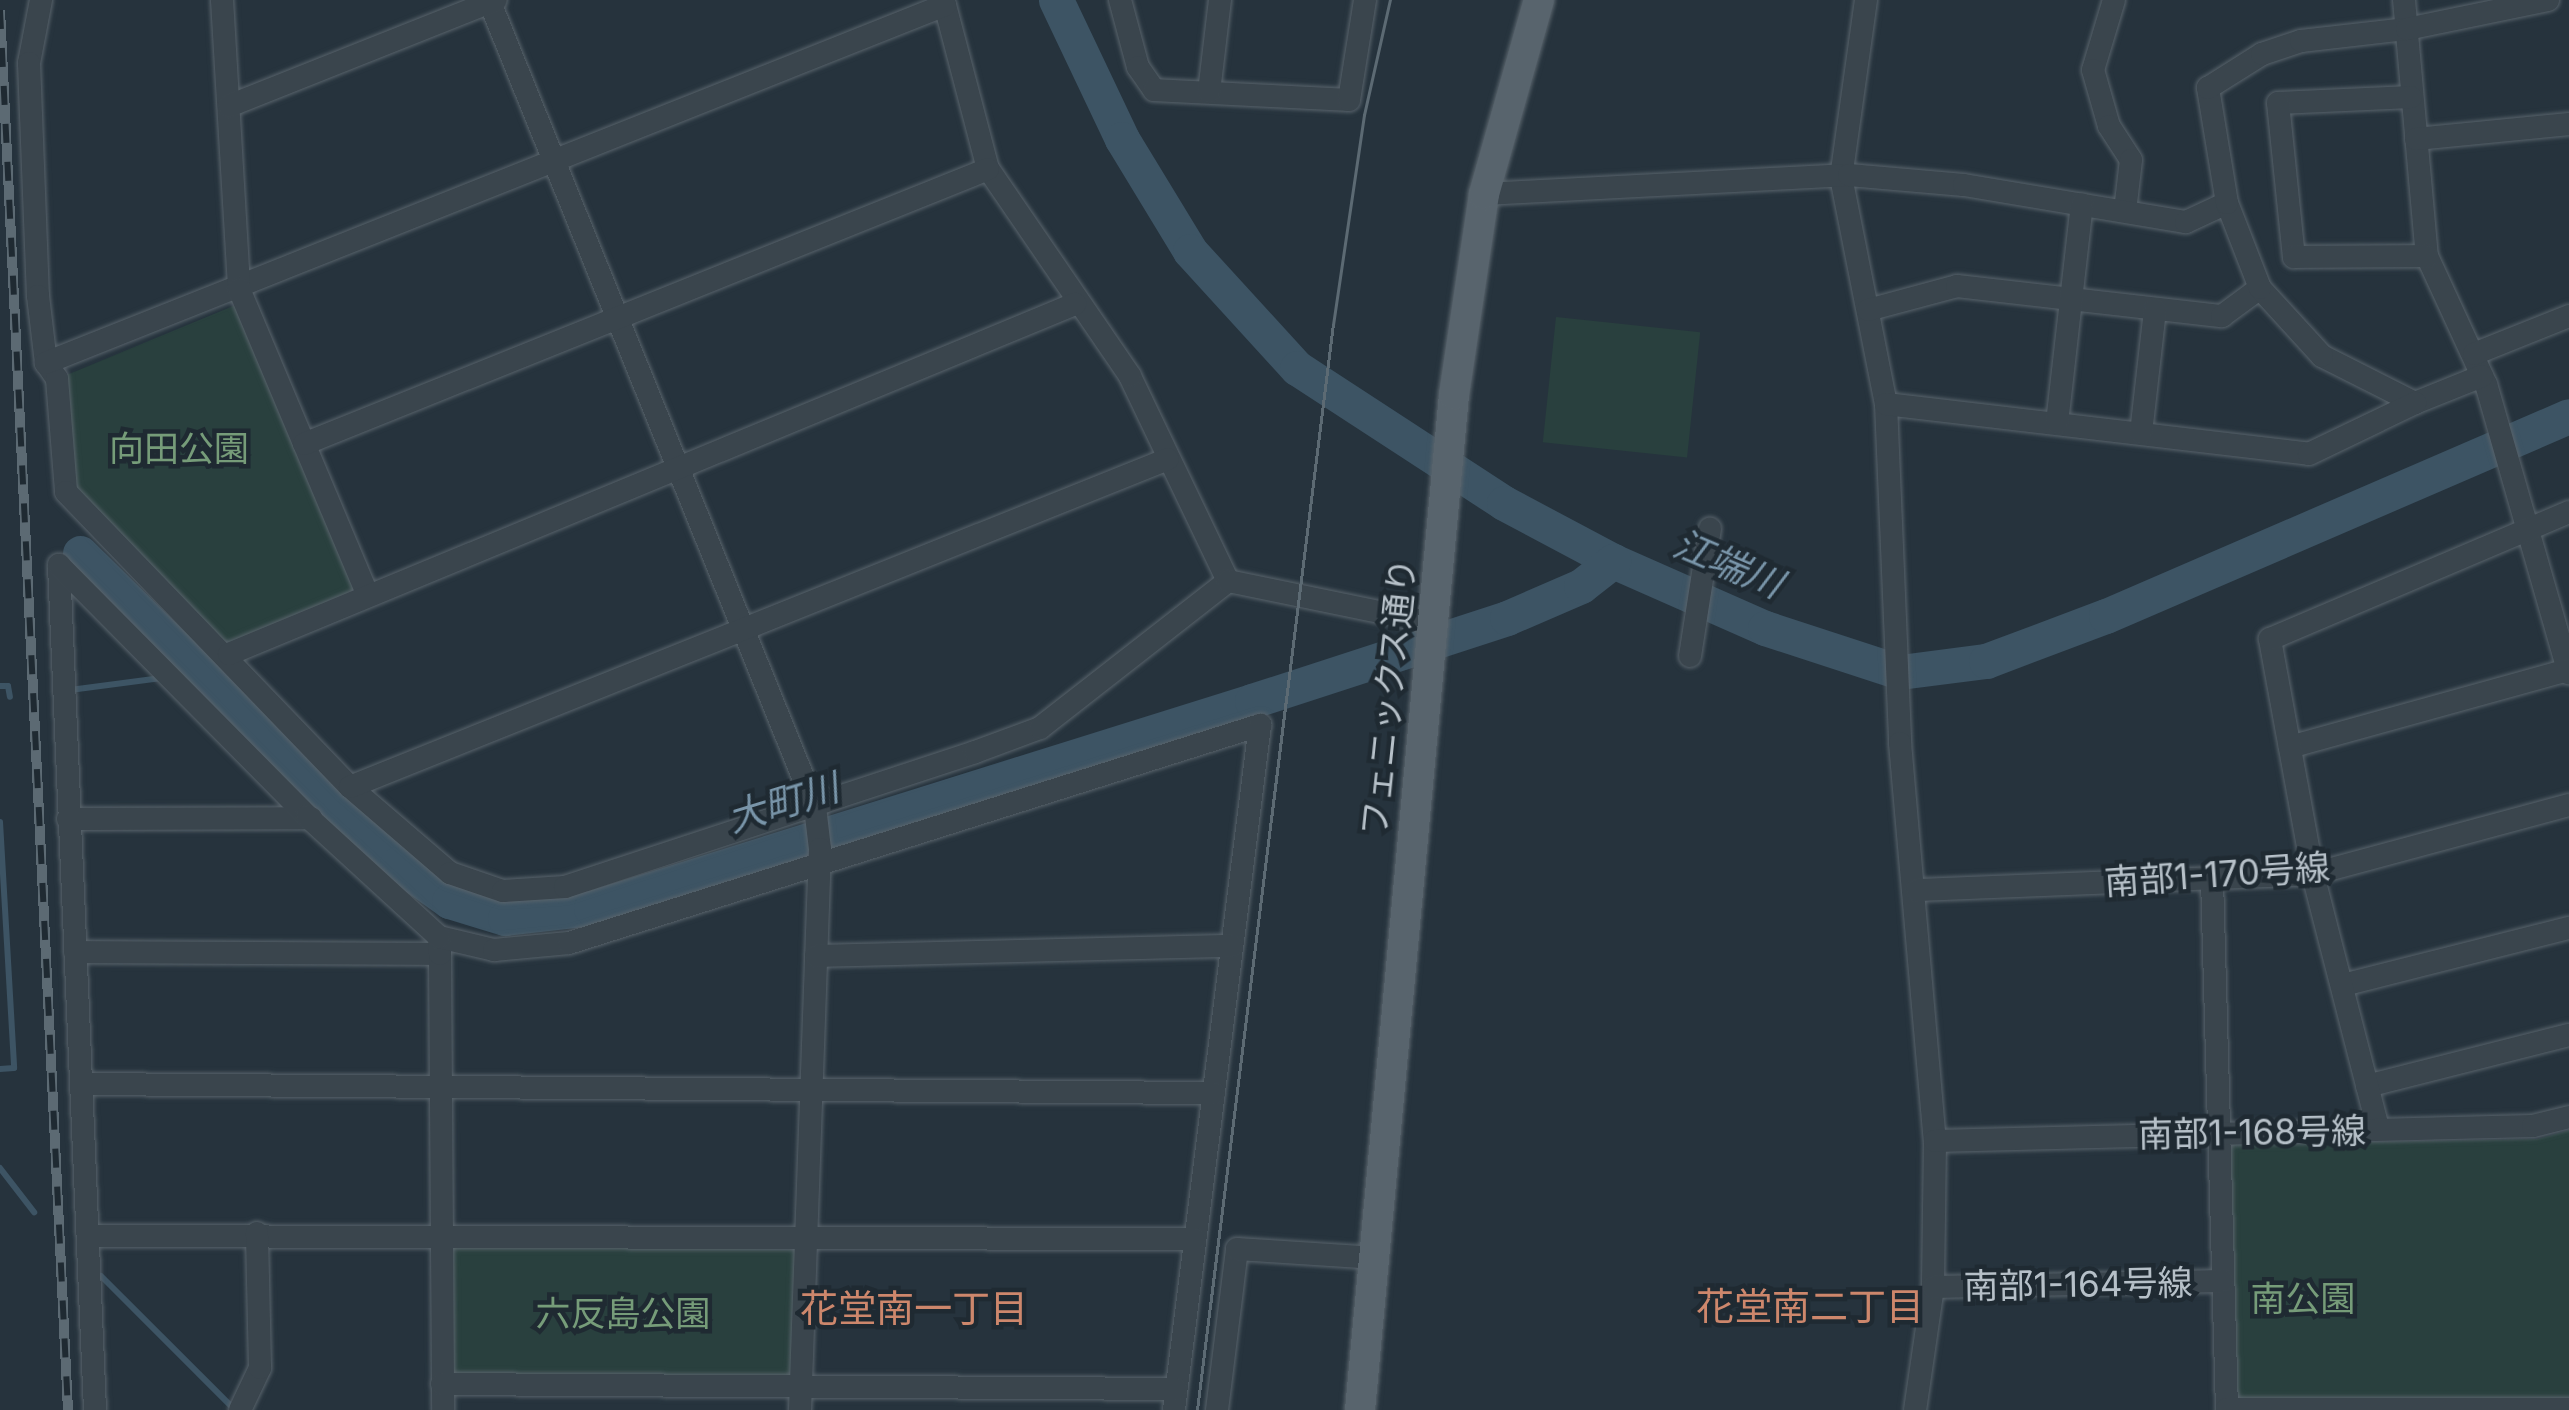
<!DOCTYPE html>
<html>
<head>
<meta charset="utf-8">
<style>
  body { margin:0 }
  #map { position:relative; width:2569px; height:1410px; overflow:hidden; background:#26333d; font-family:Inter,"Noto Sans JP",sans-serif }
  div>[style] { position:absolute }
  .green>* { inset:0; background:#29403e; transform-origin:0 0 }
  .stream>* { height:6px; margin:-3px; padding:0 3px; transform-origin:3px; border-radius:3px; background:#3d5464 }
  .river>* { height:35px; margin:-17.5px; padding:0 17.5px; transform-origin:17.5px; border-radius:17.5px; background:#3d5464 }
  .roads { filter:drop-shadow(0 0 2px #58636b) drop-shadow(0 0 2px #58636b) }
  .minor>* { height:22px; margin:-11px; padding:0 11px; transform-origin:11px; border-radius:11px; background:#3a454d }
  .major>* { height:30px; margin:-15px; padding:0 15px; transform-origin:15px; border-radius:15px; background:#58646d }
  .tram>* { height:2.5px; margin:-1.25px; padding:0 1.25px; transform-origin:1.25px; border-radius:1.25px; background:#5c6a73 }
  .rail>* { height:10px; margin-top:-5px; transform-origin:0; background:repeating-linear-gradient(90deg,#1f2a32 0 19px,#5c6a73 0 38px); box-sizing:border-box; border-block:2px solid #5c6a73 }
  span { translate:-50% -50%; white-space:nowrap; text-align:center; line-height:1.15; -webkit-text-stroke:9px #1f2a32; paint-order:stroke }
  .park-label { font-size:35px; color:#769c79 }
  .street-label { font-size:35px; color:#b6c0c8 }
  .water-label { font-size:38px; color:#7995a9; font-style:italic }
  .neighbourhood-label { font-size:38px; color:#cd876c }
</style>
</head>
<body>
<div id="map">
  <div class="green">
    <i style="clip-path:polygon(238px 304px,359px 587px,229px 654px,66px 492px,57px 379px)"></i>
    <i style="left:1556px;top:317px;width:145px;height:126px;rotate:6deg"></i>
    <i style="clip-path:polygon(2569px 1130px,2569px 1400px,2241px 1399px,2235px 1393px,2228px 1149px,2234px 1144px,2538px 1139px)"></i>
    <i style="left:451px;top:1244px;width:346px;height:134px;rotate:1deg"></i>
  </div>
  <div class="stream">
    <i style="left:170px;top:670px;width:24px;rotate:-45deg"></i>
    <i style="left:0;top:686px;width:8px"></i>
    <i style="left:8px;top:686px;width:11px;rotate:80deg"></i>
    <i style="left:70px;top:690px;width:92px;rotate:-7.5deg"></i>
    <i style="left:0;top:822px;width:246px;rotate:86.7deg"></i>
    <i style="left:14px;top:1068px;width:14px;rotate:176deg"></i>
    <i style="left:0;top:1168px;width:56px;rotate:52.3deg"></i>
    <i style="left:101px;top:1276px;width:187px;rotate:45deg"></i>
  </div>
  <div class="river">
    <i style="left:1056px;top:0;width:154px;rotate:64.6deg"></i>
    <i style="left:1122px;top:139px;width:131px;rotate:58.7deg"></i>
    <i style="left:1190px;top:251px;width:159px;rotate:47.6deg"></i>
    <i style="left:1297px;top:368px;width:247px;rotate:33.1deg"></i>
    <i style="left:1504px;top:503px;width:123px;rotate:28deg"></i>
    <i style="left:1613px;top:561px;width:166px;rotate:23.8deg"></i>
    <i style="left:1765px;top:628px;width:142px;rotate:18.1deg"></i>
    <i style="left:1900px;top:672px;width:87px;rotate:-7.3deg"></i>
    <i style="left:1986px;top:661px;width:128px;rotate:-20.6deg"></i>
    <i style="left:2106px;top:616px;width:504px;rotate:-23.36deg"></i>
    <i style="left:80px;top:553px;width:444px;rotate:44.5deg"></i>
    <i style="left:397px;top:864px;width:64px;rotate:35.4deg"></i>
    <i style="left:449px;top:901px;width:59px;rotate:16.9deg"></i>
    <i style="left:505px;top:918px;width:87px;rotate:-6.6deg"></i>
    <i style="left:591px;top:908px;width:693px;rotate:-17.39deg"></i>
    <i style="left:1252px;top:701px;width:268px;rotate:-18deg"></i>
    <i style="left:1507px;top:618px;width:81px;rotate:-23.4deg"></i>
    <i style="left:1581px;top:586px;width:41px;rotate:-38deg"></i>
  </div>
  <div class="roads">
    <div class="minor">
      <i style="left:41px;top:0;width:64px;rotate:100.8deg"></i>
      <i style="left:29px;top:63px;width:233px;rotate:87.8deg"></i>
      <i style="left:38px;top:296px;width:67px;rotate:83.2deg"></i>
      <i style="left:46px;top:363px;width:19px;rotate:55deg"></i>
      <i style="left:57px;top:379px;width:113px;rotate:85.4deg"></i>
      <i style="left:66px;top:492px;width:409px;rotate:46.1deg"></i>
      <i style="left:350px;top:787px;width:132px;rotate:40.7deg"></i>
      <i style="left:450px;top:873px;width:56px;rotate:18.8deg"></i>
      <i style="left:503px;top:891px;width:62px;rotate:-3.7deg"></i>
      <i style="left:565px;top:887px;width:432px;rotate:-18.2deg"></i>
      <i style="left:975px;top:752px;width:69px;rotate:-20.3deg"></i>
      <i style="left:1040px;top:728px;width:239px;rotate:-38deg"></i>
      <i style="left:1228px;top:581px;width:227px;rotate:-115.6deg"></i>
      <i style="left:1130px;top:376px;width:251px;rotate:-124.4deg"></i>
      <i style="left:988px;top:169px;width:170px;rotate:-104.7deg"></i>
      <i style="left:945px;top:5px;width:968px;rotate:158.29deg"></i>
      <i style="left:222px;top:0;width:289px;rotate:86.6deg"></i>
      <i style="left:239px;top:289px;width:330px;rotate:67.2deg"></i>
      <i style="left:489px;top:0;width:870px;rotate:68deg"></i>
      <i style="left:815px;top:807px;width:42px;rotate:83.2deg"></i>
      <i style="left:820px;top:849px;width:561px;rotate:92.04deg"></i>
      <i style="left:1120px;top:0;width:69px;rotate:75deg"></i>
      <i style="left:1138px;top:67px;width:28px;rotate:55deg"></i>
      <i style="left:1154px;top:90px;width:195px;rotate:2.9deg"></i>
      <i style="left:1349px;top:100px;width:101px;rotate:-80.9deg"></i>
      <i style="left:1866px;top:0;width:179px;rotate:98deg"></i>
      <i style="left:1841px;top:177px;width:231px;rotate:78.8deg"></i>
      <i style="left:1886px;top:404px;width:339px;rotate:87.6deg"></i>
      <i style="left:1900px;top:743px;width:400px;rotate:85deg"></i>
      <i style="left:1935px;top:1141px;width:146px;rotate:90.8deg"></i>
      <i style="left:1933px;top:1287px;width:124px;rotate:98.3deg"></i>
      <i style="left:2114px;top:0;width:73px;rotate:106.7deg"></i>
      <i style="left:2093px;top:70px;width:58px;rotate:74.1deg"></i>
      <i style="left:2109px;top:126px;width:40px;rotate:57.1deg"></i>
      <i style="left:2131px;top:160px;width:51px;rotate:96.7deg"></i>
      <i style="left:2404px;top:0;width:257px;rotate:84.9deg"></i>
      <i style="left:2427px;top:256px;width:141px;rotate:65.3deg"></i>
      <i style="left:2486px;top:384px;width:301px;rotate:74deg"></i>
      <i style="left:1209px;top:92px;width:93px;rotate:-83.2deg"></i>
      <i style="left:2411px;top:97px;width:133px;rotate:177.4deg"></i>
      <i style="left:2278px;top:103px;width:155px;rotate:84.1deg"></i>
      <i style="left:2294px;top:257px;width:133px;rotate:-0.4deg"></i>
      <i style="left:229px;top:106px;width:287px;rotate:-21.7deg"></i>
      <i style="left:2416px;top:139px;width:154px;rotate:-5.6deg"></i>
      <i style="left:1484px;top:194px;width:365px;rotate:-3deg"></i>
      <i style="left:1849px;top:175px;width:115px;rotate:5deg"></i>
      <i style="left:1964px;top:185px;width:225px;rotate:9.5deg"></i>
      <i style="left:2186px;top:222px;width:45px;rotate:-24.9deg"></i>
      <i style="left:1868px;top:310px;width:92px;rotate:-15.1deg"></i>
      <i style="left:1957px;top:286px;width:267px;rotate:6.5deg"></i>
      <i style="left:2222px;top:316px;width:47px;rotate:-36.4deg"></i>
      <i style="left:2474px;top:354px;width:102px;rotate:-21.8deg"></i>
      <i style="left:2482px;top:376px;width:72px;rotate:158.1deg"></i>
      <i style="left:2415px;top:403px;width:104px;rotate:-153.2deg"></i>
      <i style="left:2322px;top:356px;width:92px;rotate:-132.4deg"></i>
      <i style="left:2260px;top:288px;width:91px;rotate:-111.2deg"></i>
      <i style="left:2227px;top:203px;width:117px;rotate:-99.4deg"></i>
      <i style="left:2208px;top:88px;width:64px;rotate:-32.2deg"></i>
      <i style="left:2262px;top:54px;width:41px;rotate:-18.4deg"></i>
      <i style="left:2301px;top:41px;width:107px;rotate:-6.5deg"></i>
      <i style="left:2407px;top:29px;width:144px;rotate:-11.6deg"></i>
      <i style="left:1886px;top:404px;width:426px;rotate:6.7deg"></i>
      <i style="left:2309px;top:454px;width:118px;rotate:-25.7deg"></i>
      <i style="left:2057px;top:423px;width:220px;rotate:-83.5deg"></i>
      <i style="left:2141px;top:433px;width:124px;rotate:-83.5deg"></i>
      <i style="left:304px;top:444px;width:737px;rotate:-21.9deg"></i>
      <i style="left:1228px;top:581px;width:208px;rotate:11.6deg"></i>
      <i style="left:229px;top:654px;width:916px;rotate:-22.48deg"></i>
      <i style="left:1690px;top:656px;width:129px;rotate:-81.1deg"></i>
      <i style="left:2290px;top:747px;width:288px;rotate:-15.5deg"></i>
      <i style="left:350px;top:787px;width:881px;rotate:-21.85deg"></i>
      <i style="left:68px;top:819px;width:243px;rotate:-0.2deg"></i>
      <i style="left:2212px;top:879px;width:531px;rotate:88.38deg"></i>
      <i style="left:1917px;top:890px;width:396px;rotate:-2.3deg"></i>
      <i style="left:2313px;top:874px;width:265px;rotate:-15.1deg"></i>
      <i style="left:75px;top:952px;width:365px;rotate:0.3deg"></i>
      <i style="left:440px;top:954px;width:456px;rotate:89.6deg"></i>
      <i style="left:440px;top:954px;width:17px;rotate:-93deg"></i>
      <i style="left:439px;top:937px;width:57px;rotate:13.3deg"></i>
      <i style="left:494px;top:950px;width:75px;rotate:-5.3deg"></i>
      <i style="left:569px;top:943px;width:725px;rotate:-17.51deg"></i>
      <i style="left:1260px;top:725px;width:690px;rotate:97.16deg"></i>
      <i style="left:816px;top:956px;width:416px;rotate:-1.4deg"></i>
      <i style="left:2343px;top:985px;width:233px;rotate:-14.2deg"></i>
      <i style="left:83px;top:1084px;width:1131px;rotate:0.46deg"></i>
      <i style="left:2367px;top:1086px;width:208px;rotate:-14.2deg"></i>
      <i style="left:2378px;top:1128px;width:262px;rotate:-104.4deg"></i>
      <i style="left:2313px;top:874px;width:239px;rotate:-100.4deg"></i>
      <i style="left:2270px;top:639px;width:325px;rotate:-23deg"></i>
      <i style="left:1935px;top:1141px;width:598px;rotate:-1.44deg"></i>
      <i style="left:2533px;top:1126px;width:37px;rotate:-14deg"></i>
      <i style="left:89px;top:1236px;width:1106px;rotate:0.16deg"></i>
      <i style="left:1933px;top:1287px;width:290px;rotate:-1.2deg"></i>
      <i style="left:442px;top:1384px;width:734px;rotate:0.39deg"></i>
      <i style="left:2227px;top:1409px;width:342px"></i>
      <i style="left:95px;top:1410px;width:846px;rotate:-92.44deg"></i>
      <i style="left:59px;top:565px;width:353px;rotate:45.3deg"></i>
      <i style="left:307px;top:816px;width:179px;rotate:42.5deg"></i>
      <i style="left:240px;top:1410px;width:47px;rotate:-64.5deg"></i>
      <i style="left:260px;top:1368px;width:135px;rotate:-91.3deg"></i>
      <i style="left:1217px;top:1410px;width:162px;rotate:-82.9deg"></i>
      <i style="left:1237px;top:1249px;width:140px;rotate:3.7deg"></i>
    </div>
    <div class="major">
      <i style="left:1360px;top:1410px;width:1019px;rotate:-84.71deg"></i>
      <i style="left:1454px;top:395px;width:203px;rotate:-81.5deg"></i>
      <i style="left:1484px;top:194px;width:202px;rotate:-74.2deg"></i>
    </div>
  </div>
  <div class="tram">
    <i style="left:1197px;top:1410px;width:1093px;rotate:-82.86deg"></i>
    <i style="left:1333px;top:325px;width:212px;rotate:-81.6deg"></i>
    <i style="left:1364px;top:115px;width:118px;rotate:-77.3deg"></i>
  </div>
  <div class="rail">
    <i style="left:0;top:10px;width:1402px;rotate:87.22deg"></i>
  </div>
  <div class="park-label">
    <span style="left:179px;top:448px">向田公園</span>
    <span style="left:2303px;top:1298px">南公園</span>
    <span style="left:623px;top:1313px">六反島公園</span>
  </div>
  <div class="street-label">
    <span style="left:1388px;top:697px;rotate:-84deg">フェニックス通り</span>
    <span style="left:2217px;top:874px;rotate:-4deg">南部1-170号線</span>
    <span style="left:2252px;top:1132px;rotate:-1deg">南部1-168号線</span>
    <span style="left:2078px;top:1284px;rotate:-1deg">南部1-164号線</span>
  </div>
  <div class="water-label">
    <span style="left:1728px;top:564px;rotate:23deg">江端川</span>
    <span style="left:783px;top:803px;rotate:-17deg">大町川</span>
  </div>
  <div class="neighbourhood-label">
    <span style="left:1810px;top:1307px">花堂南二丁目</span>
    <span style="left:914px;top:1309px">花堂南一丁目</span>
  </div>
</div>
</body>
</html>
